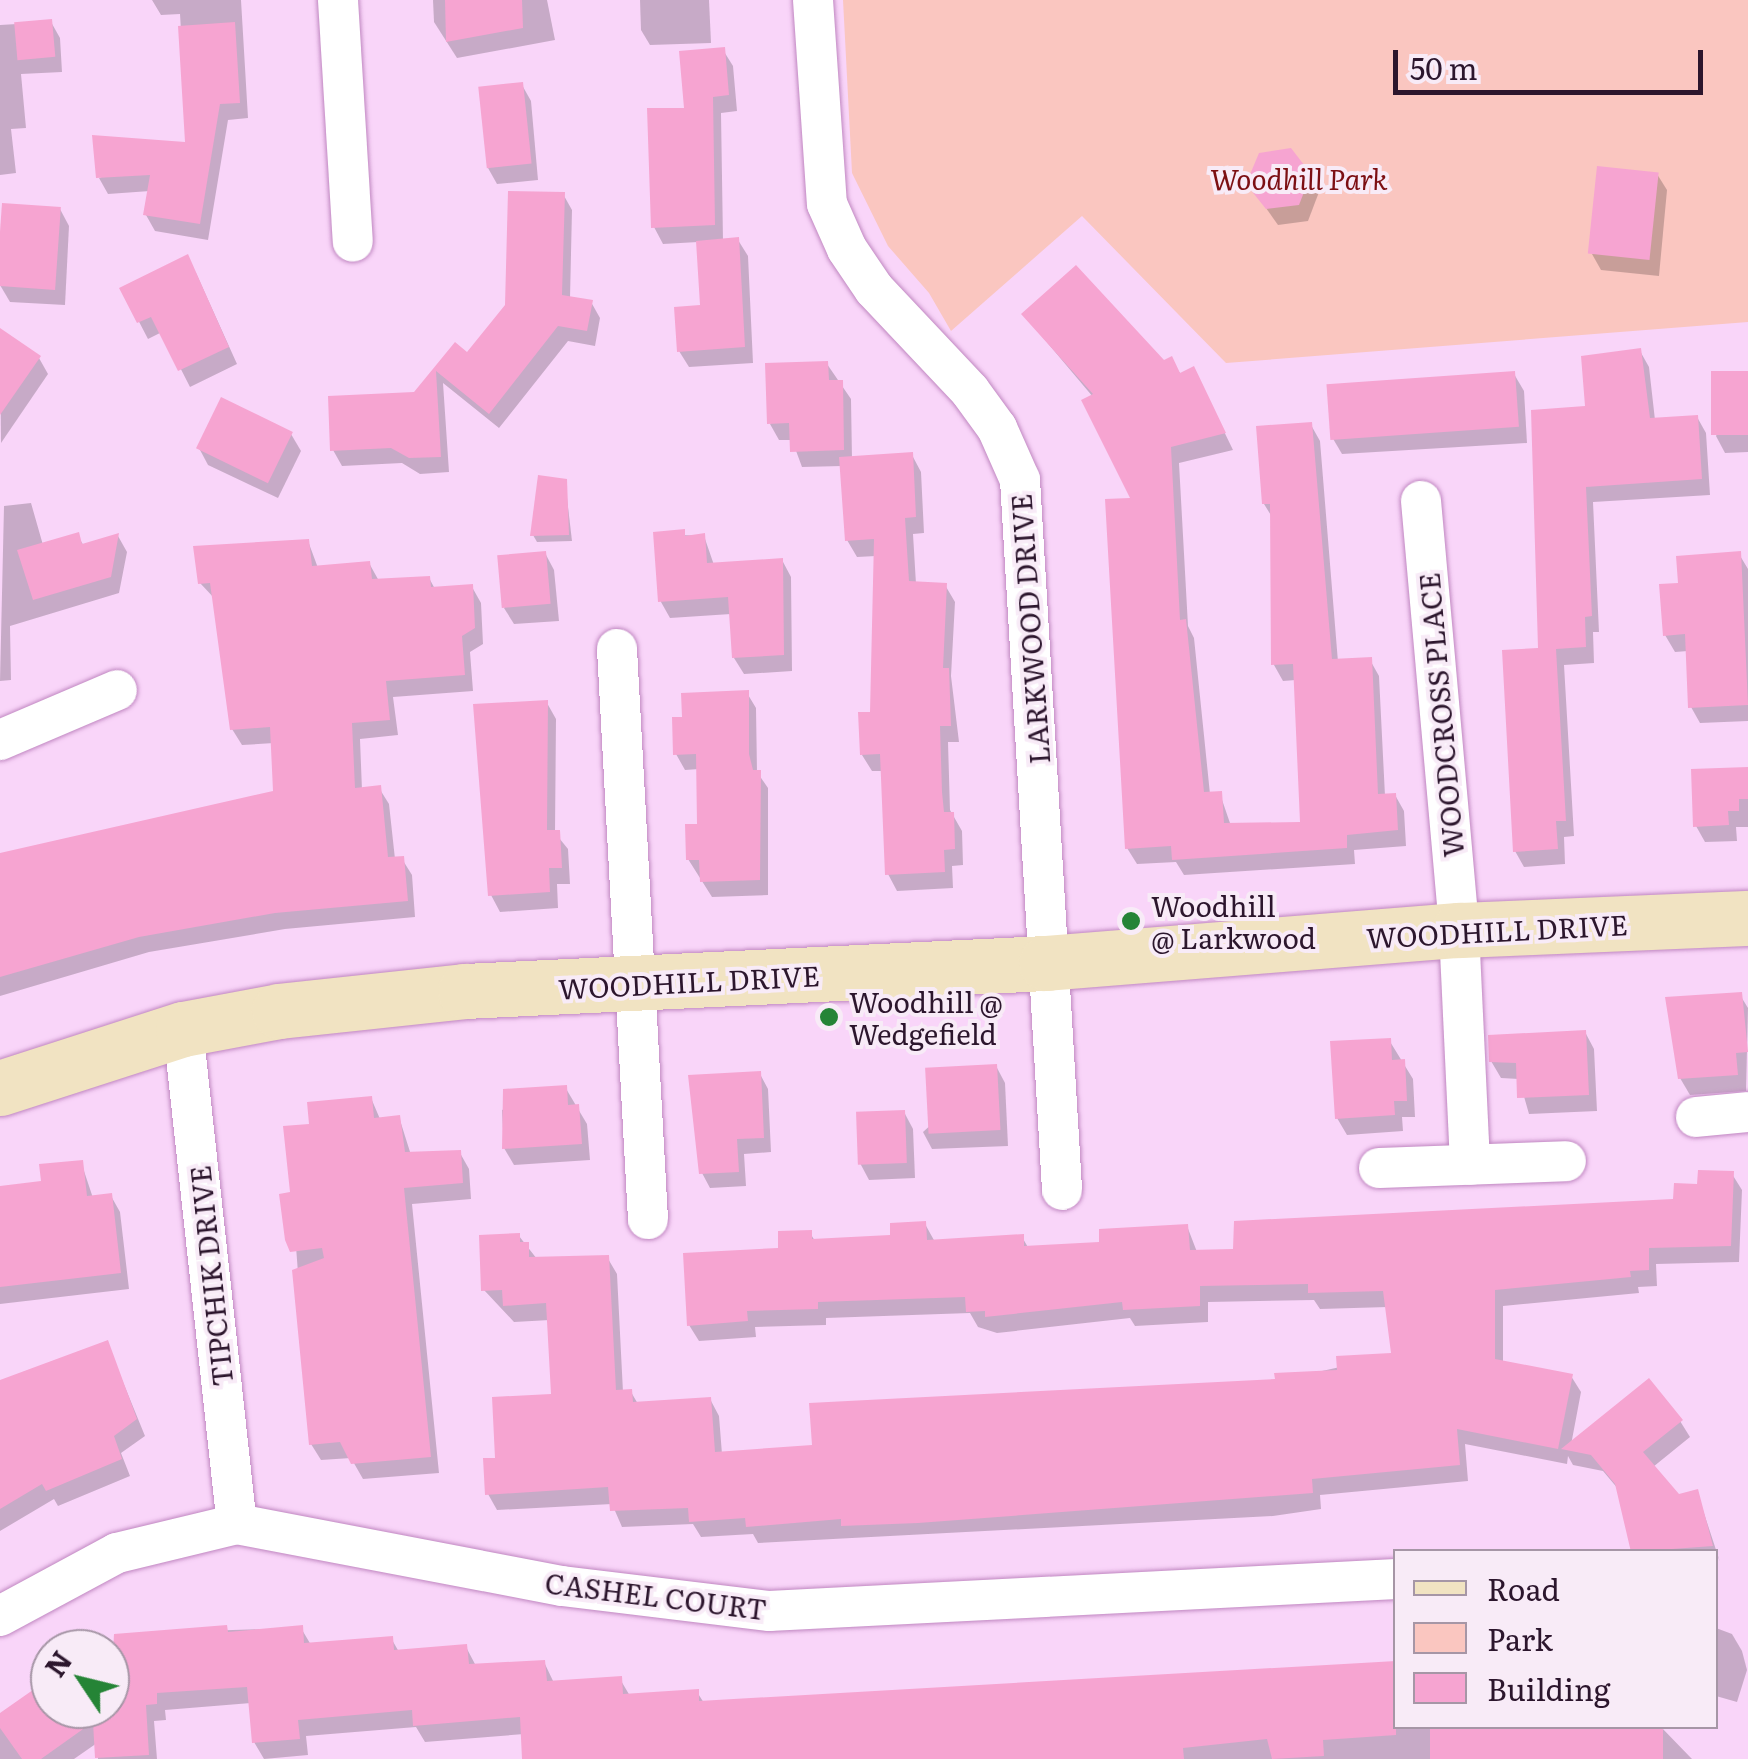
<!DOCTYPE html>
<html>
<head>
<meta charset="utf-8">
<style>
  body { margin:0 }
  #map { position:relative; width:1748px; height:1759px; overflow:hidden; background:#f9d5f9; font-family:Literata,serif }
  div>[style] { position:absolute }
  .green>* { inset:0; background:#fac6c0 }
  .shadow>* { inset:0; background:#0003 }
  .building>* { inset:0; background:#f6a4d1; transform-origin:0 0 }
  .roads { filter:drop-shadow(0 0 2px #c087c1) drop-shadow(0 0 2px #c087c1) }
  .street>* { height:40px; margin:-20px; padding:0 20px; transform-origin:20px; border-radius:20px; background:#fff }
  .secondary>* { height:55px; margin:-27.5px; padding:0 27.5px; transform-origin:27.5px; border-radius:27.5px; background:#f1e3c2 }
  .dots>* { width:28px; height:28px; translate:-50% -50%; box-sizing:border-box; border:5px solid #f8ebf7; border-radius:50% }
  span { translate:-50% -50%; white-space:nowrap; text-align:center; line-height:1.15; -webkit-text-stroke:8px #f8ebf7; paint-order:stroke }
  .park-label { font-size:28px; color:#7c0f13; font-style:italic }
  .street-label { font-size:28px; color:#2c162d }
  .poi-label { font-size:28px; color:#2c162d }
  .left { translate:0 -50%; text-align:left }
  .legend { position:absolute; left:1393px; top:1549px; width:325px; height:180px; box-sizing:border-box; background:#f8ebf7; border:2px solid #a696a6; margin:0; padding:12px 18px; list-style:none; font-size:30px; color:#2c162d }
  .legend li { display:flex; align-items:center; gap:20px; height:50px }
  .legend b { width:50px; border:2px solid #a696a6 }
  .north { position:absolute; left:30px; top:1629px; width:100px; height:100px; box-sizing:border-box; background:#f8ebf7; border:2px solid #a696a6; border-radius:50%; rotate:305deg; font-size:28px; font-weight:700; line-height:40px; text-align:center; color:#2c162d }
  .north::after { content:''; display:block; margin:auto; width:35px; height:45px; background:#258436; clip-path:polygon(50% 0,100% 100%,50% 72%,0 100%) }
  .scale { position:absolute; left:1393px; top:50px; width:310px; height:45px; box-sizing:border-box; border:5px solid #2c162d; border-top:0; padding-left:12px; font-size:30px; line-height:35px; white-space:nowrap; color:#2c162d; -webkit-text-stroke:8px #f8ebf7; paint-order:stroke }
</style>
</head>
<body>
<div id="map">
  <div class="green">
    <i style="clip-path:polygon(843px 0,1748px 0,1748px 322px,1226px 363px,1082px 216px,951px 331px,929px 293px,888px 246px,852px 173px)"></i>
  </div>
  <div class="shadow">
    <i style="clip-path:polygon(152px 0,241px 0,248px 118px,228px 120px,208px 240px,155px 231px,146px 215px,150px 191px,108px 194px,99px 178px,188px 145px,180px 14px,161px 15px)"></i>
    <i style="clip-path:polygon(433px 0,547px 0,555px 40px,457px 58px,434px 22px)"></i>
    <i style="clip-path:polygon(640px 0,709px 0,711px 43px,650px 45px,641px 30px)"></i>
    <i style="clip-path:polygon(51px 22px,60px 38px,62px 72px,21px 74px,26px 128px,11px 129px,16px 173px,0 175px,0 25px)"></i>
    <i style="clip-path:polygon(723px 50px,733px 66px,737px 111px,721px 113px,723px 241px,738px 240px,748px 256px,753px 363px,689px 367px,679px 351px,703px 308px,698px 242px,663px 244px,654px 227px,686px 111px)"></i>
    <i style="clip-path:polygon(522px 85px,531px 101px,538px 180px,497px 184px,488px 168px)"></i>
    <i style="clip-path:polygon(1657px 174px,1667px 190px,1659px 276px,1601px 270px,1592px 254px)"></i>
    <i style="clip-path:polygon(1309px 175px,1319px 192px,1308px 221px,1278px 225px,1249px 184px)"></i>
    <i style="clip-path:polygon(563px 194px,572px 210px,570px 299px,591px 302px,600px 318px,595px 346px,568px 341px,499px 428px,443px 383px,449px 472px,420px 474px,402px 463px,342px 466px,333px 450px,415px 394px,455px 345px,467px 355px,508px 306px)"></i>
    <i style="clip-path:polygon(5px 206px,60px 209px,69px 226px,65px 305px,10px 302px,0 285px)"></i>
    <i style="clip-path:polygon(196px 273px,237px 364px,190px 387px,162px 332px,148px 339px,122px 289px)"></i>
    <i style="clip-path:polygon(1024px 315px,1164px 363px,1202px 386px,1233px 450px,1179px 463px,1188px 626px,1194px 638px,1210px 794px,1220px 794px,1231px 826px,1302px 824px,1296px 680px,1283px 681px,1274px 665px,1272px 517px,1264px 504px,1311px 425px,1320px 441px,1338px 662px,1370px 660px,1379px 676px,1385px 796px,1395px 795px,1404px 811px,1406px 846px,1354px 850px,1355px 864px,1184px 875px,1176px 862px,1137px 864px,1127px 848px,1133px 500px,1093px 397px)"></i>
    <i style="clip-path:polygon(0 331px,39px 358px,48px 374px,1px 443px)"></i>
    <i style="clip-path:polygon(1640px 351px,1649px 367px,1655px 420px,1697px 417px,1706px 433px,1710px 495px,1593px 502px,1599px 632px,1593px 632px,1594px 663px,1564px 665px,1574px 836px,1564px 837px,1565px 864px,1524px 867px,1515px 851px,1540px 651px,1588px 408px)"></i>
    <i style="clip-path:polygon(827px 364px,851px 399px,852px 459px,912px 455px,921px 472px,924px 533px,913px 534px,916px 584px,945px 585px,955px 602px,951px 676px,959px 742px,948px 742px,950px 810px,962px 831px,963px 865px,952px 866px,953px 888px,897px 891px,888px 874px,884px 771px,872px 771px,862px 755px,872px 714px,876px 556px,857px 557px,847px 540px,842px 466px,802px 467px,792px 440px,779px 440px,770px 424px)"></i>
    <i style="clip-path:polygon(1514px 374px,1524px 391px,1527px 443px,1342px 454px,1332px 437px)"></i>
    <i style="clip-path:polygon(1748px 374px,1748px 452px,1725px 453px,1716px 436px)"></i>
    <i style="clip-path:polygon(291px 434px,301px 451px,278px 498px,208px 465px,199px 448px)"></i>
    <i style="clip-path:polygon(565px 481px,572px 541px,537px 542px,533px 535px)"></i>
    <i style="clip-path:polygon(31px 503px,43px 545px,77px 535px,84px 546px,118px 536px,127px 552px,119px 593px,10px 626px,11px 680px,0 681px,4px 506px)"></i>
    <i style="clip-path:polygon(656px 534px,704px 536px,714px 565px,782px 560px,791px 577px,792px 671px,744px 674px,734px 658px,731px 614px,670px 618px,661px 602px)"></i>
    <i style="clip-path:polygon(308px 541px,318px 568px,369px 563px,379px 581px,429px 578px,435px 589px,472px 587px,481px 603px,483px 644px,470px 652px,473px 691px,393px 697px,398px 735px,360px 739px,362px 790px,379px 788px,389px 804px,395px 859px,402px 859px,412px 875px,415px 917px,285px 929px,149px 952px,0 996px,0 868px,276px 793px,274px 743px,242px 745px,232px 729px,215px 599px,200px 583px)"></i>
    <i style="clip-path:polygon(545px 553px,554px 570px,559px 621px,514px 624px,504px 608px)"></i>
    <i style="clip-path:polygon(1739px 554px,1748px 569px,1748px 721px,1700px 723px,1691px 707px,1688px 651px,1675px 652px,1665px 635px,1681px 586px)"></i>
    <i style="clip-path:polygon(747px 693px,756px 708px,757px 772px,768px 788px,768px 895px,712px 897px,688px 859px,700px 826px,699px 769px,685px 770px,676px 754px,684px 719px)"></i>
    <i style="clip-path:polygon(547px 703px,556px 719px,555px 833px,568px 849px,570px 884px,557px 884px,558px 908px,500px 912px,491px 895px)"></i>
    <i style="clip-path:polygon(1748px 770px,1748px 827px,1736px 827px,1737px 841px,1705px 842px,1696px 826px)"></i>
    <i style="clip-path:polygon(1740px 995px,1748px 1008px,1746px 1091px,1690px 1095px,1680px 1078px)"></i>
    <i style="clip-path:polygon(1585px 1032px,1594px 1049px,1597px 1111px,1529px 1114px,1519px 1079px,1501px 1078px,1491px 1061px)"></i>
    <i style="clip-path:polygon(1389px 1040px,1413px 1079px,1415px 1117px,1402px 1117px,1403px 1131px,1347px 1135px,1337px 1118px)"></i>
    <i style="clip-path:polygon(996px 1066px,1005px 1083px,1008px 1146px,932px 1149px,923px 1132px)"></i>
    <i style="clip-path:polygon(760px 1074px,768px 1089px,771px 1152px,744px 1154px,746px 1186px,710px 1188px,702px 1173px)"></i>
    <i style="clip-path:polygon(565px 1087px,587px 1124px,590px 1160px,514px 1165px,504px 1148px,502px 1110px)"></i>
    <i style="clip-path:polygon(371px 1098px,380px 1119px,399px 1117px,411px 1155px,460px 1153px,469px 1169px,471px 1199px,412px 1204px,439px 1473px,363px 1479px,351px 1458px,321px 1460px,311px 1444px,292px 1194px,312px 1126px)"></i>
    <i style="clip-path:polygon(904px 1112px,913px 1129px,915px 1178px,869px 1180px,860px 1163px)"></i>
    <i style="clip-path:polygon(81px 1162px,93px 1198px,111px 1196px,120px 1212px,129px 1289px,0 1304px,0 1188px,44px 1184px)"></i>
    <i style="clip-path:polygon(1732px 1174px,1742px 1190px,1739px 1262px,1656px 1264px,1657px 1286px,1638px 1287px,1639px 1293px,1503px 1306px,1503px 1363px,1571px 1376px,1581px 1392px,1571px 1445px,1680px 1421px,1690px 1437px,1653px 1467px,1678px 1496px,1697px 1492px,1720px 1562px,1716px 1552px,1634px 1552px,1619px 1490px,1603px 1471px,1573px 1465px,1568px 1456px,1567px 1464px,1465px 1444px,1468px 1481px,1320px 1495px,1321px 1509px,1273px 1516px,758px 1543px,753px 1534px,701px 1537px,693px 1524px,622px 1527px,612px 1504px,497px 1510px,488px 1494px,498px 1460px,554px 1397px,550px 1320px,514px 1322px,484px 1290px,519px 1236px,537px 1259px,607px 1257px,617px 1274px,623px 1392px,631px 1392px,638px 1404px,710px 1399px,719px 1416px,722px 1454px,814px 1447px,1277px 1381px,1394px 1355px,1388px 1307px,1320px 1309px,1314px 1300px,1208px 1302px,1208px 1322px,1135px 1326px,1130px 1318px,997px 1333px,978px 1327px,970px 1313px,826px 1318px,826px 1325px,755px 1327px,756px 1337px,699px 1341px,689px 1325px,810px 1233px,815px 1241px,893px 1237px,925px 1224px,935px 1242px,1022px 1237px,1029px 1249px,1102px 1244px,1187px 1226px,1197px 1252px,1236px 1252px,1675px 1202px)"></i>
    <i style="clip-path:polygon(107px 1343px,145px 1436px,121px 1453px,130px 1476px,58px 1506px,54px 1499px,0 1531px,0 1383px)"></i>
    <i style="clip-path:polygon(301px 1628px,311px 1645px,391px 1638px,399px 1652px,466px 1647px,476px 1666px,544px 1662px,554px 1683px,620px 1679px,630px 1696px,697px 1692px,704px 1703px,1396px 1726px,1660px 1726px,1692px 1759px,525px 1759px,524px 1734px,425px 1742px,416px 1727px,306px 1736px,308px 1755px,264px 1759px,254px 1742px,251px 1703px,165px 1710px,166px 1720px,154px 1721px,157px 1759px,98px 1759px,97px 1743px,74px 1759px,0 1759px,0 1718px,50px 1681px,50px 1709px,110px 1709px,110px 1674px,170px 1632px)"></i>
    <i style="clip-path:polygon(1716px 1628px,1732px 1634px,1742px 1651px,1747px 1670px,1737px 1702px,1716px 1696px)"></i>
  </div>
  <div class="building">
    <i style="clip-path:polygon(445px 0,522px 0,523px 28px,446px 42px)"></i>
    <i style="left:52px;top:19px;width:38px;height:38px;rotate:85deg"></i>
    <i style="clip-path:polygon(235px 22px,240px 103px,220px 104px,200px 224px,143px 215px,150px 175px,96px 178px,92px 135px,185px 142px,178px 26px)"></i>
    <i style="clip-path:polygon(725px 47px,729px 95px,713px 97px,715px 225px,651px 228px,647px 108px,684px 108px,679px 51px)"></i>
    <i style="left:523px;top:82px;width:82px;height:45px;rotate:84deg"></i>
    <i style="clip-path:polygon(1291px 148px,1311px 174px,1299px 205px,1266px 209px,1246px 184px,1259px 153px)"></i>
    <i style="left:1597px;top:166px;width:62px;height:88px;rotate:6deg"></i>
    <i style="clip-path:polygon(508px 191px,565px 192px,562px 295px,593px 300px,587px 331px,558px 326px,489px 414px,436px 371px,441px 457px,409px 458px,391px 448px,330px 451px,328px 396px,414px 392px,455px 342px,467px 352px,505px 305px)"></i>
    <i style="left:2px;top:203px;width:59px;height:83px;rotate:4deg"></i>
    <i style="clip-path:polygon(739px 237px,745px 347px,677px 352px,674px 307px,700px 305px,696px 241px)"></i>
    <i style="clip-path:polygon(188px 254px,229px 347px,178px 371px,151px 317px,137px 323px,119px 288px)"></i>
    <i style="clip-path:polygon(1076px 265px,1164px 360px,1172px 356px,1180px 373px,1194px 366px,1226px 433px,1171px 447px,1180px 620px,1186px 619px,1204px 792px,1222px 791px,1224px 823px,1300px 822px,1293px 664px,1271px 665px,1270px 504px,1262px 504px,1256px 426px,1312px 422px,1332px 659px,1372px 657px,1378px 794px,1396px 793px,1398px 830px,1347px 835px,1347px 848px,1172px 860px,1171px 846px,1125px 849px,1105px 499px,1130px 498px,1081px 400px,1093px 394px,1021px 314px)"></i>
    <i style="clip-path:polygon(0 328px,41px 356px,0 415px)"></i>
    <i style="clip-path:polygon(1641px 348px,1650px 418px,1698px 415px,1702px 479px,1586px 487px,1592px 616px,1585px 617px,1586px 647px,1556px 649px,1566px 821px,1556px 821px,1558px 849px,1513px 852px,1502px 650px,1538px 648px,1531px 410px,1585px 406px,1581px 356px)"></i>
    <i style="clip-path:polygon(828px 361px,829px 380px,843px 380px,844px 450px,790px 452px,789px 423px,767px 424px,765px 363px)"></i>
    <i style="left:1515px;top:371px;width:56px;height:189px;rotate:86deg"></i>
    <i style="left:1748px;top:371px;width:64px;height:37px;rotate:90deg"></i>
    <i style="left:221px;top:397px;width:80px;height:57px;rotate:26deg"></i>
    <i style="clip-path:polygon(913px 452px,916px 517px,905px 518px,909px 581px,947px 583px,943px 668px,949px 668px,951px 726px,940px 726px,942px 792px,944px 812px,954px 812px,955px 849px,944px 850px,945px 872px,885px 875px,880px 754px,860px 755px,858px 712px,870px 712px,874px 539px,845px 541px,839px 457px)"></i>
    <i style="clip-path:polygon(538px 475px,567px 479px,569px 535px,530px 536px)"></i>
    <i style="clip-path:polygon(685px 529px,685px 536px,705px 533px,707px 563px,783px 558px,784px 655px,732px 658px,728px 597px,658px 602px,653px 532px)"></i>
    <i style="clip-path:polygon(79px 532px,82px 544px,119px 533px,111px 577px,33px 600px,17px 550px)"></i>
    <i style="clip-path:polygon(309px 539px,312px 566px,370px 561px,372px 579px,430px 576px,431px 587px,473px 584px,475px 628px,462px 636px,465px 675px,386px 681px,390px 720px,352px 723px,355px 788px,381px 785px,388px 857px,404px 856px,408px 901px,275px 913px,139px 937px,0 977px,0 853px,273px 791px,270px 727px,230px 730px,210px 583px,198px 584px,193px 546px)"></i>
    <i style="left:546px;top:551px;width:53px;height:49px;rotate:85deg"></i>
    <i style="clip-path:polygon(1741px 551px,1748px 705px,1688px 708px,1685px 634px,1663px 636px,1659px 584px,1678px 583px,1676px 556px)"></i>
    <i style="clip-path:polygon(749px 690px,749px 754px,753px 770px,761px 770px,760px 880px,700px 882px,699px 860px,686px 860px,685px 824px,697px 824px,696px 754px,673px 755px,672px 717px,682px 717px,681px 693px)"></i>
    <i style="clip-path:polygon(548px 700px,547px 830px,560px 830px,562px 868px,549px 868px,550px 892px,488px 896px,473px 704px)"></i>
    <i style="clip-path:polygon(1748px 767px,1748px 799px,1739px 799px,1739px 811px,1728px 811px,1729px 825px,1693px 827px,1691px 769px)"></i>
    <i style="clip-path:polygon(1742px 992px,1748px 1052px,1736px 1053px,1738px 1075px,1678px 1079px,1665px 997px)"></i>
    <i style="clip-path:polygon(1586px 1030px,1589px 1095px,1517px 1098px,1516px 1063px,1489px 1062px,1488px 1035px)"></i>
    <i style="clip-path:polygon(1391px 1038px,1392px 1060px,1405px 1059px,1407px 1101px,1394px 1101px,1395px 1115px,1335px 1119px,1330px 1041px)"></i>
    <i style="left:997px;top:1064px;width:66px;height:72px;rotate:87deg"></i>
    <i style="clip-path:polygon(761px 1071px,764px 1138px,737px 1139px,739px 1172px,699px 1174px,688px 1075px)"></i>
    <i style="clip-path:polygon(567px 1085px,568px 1105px,579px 1104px,582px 1144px,502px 1149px,503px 1089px)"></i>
    <i style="clip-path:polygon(372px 1096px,374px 1118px,400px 1115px,405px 1152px,461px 1150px,463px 1183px,404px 1188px,431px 1457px,351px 1464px,340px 1442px,309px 1445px,292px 1270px,324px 1258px,322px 1248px,290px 1252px,285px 1240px,279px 1194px,290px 1192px,283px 1126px,309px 1124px,307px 1102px)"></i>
    <i style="left:905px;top:1110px;width:53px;height:49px;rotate:88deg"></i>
    <i style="clip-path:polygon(83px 1160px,87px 1196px,112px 1193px,121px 1273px,0 1287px,0 1186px,41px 1181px,39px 1164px)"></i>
    <i style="clip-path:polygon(1698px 1170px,1734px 1171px,1731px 1246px,1649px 1248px,1649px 1270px,1630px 1271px,1631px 1277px,1495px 1290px,1495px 1359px,1573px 1374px,1558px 1449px,1457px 1429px,1460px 1465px,1312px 1479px,1313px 1493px,918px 1523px,841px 1526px,841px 1519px,746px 1527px,745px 1518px,689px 1522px,688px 1508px,610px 1511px,608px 1487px,485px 1495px,483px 1458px,495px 1458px,492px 1397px,551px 1394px,546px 1303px,503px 1306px,502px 1290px,481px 1291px,479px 1235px,520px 1233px,520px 1242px,529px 1242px,529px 1257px,609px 1255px,616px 1390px,632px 1389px,633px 1402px,711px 1397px,715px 1452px,812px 1445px,809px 1403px,1275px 1379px,1274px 1373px,1337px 1370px,1336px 1356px,1391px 1353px,1383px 1291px,1308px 1293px,1308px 1284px,1200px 1286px,1200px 1306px,1123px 1310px,1122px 1302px,985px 1317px,985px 1311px,966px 1312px,965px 1297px,818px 1302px,818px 1309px,747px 1311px,748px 1321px,687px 1326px,683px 1253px,778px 1248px,778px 1231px,812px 1230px,812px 1239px,890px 1235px,890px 1223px,926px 1221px,927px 1240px,1024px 1234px,1024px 1246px,1099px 1242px,1099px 1229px,1188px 1224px,1190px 1250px,1233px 1249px,1234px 1221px,1673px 1199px,1674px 1183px,1697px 1184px)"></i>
    <i style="clip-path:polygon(108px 1340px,137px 1419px,114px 1436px,122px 1459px,46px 1491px,42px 1484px,0 1509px,0 1380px)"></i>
    <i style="clip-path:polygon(1649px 1378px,1683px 1420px,1643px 1452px,1679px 1494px,1698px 1489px,1713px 1546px,1631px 1552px,1615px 1484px,1591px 1455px,1561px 1449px)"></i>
    <i style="clip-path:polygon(227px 1625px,228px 1632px,303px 1625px,304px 1643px,393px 1636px,394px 1650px,467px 1644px,469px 1664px,545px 1660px,547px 1681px,622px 1676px,623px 1694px,699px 1689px,699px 1701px,1396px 1661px,1396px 1735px,1323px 1740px,1324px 1756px,1272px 1759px,1267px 1739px,1183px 1748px,1184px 1759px,522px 1759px,520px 1717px,413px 1726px,412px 1710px,298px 1720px,300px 1739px,252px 1743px,247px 1687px,157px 1693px,157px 1704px,146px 1705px,149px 1755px,95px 1758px,93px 1722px,41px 1759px,22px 1759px,0 1728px,0 1713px,50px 1678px,50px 1709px,110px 1709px,114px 1634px)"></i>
    <i style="left:1430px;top:1726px;width:233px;height:33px"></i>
  </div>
  <div class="roads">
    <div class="street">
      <i style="left:338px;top:0;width:242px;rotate:86.5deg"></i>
      <i style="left:813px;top:0;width:204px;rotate:86.1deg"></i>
      <i style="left:827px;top:204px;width:49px;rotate:66deg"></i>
      <i style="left:847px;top:249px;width:48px;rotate:56deg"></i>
      <i style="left:874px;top:289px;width:140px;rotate:46.7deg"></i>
      <i style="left:970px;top:391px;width:46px;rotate:53.9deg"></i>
      <i style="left:997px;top:428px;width:57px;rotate:66.1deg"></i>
      <i style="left:1020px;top:480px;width:711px;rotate:86.61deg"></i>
      <i style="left:1421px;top:501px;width:431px;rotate:84.9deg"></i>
      <i style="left:1459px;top:930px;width:235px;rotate:87.3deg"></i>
      <i style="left:617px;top:649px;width:571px;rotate:86.89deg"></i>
      <i style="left:0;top:740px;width:127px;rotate:-23.1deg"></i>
      <i style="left:183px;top:1029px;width:498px;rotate:83.8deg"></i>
      <i style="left:1696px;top:1117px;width:52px;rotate:-5.5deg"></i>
      <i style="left:1379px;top:1168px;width:187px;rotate:-2.1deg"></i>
      <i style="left:0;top:1616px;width:133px;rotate:-28.3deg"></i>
      <i style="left:117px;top:1553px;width:123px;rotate:-13.6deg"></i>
      <i style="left:237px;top:1524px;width:331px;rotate:10.8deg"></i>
      <i style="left:562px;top:1586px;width:209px;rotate:6.9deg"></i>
      <i style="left:769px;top:1611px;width:628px;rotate:-2.92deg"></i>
    </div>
    <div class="secondary">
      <i style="left:0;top:1088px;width:192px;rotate:-17.9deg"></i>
      <i style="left:183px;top:1029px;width:98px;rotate:-10.6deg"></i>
      <i style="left:279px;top:1011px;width:187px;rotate:-6.1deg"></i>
      <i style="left:465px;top:991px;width:582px;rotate:-2.76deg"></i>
      <i style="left:1046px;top:963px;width:414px;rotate:-4.6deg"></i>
      <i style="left:1459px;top:930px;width:289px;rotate:-2.4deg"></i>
    </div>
  </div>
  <div class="dots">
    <i style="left:1131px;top:921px;background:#258436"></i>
    <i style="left:829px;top:1017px;background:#258436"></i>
  </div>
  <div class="park-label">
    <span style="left:1299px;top:178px">Woodhill Park</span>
  </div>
  <div class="street-label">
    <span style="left:1029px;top:629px;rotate:-94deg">LARKWOOD DRIVE</span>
    <span style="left:1440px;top:715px;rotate:-95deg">WOODCROSS PLACE</span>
    <span style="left:1497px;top:930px;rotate:-3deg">WOODHILL DRIVE</span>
    <span style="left:689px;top:981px;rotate:-3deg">WOODHILL DRIVE</span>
    <span style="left:210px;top:1276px;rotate:-96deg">TIPCHIK DRIVE</span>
    <span style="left:656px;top:1595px;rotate:7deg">CASHEL COURT</span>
  </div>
  <div class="poi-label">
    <span class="left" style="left:1151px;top:921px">Woodhill<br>@ Larkwood</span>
    <span class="left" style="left:849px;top:1017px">Woodhill @<br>Wedgefield</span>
  </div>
  <ul class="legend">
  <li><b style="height:12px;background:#f1e3c2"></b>Road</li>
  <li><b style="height:28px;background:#fac6c0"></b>Park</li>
  <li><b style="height:28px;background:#f6a4d1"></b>Building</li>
  </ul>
  <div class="north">N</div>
  <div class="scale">50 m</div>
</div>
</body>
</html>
